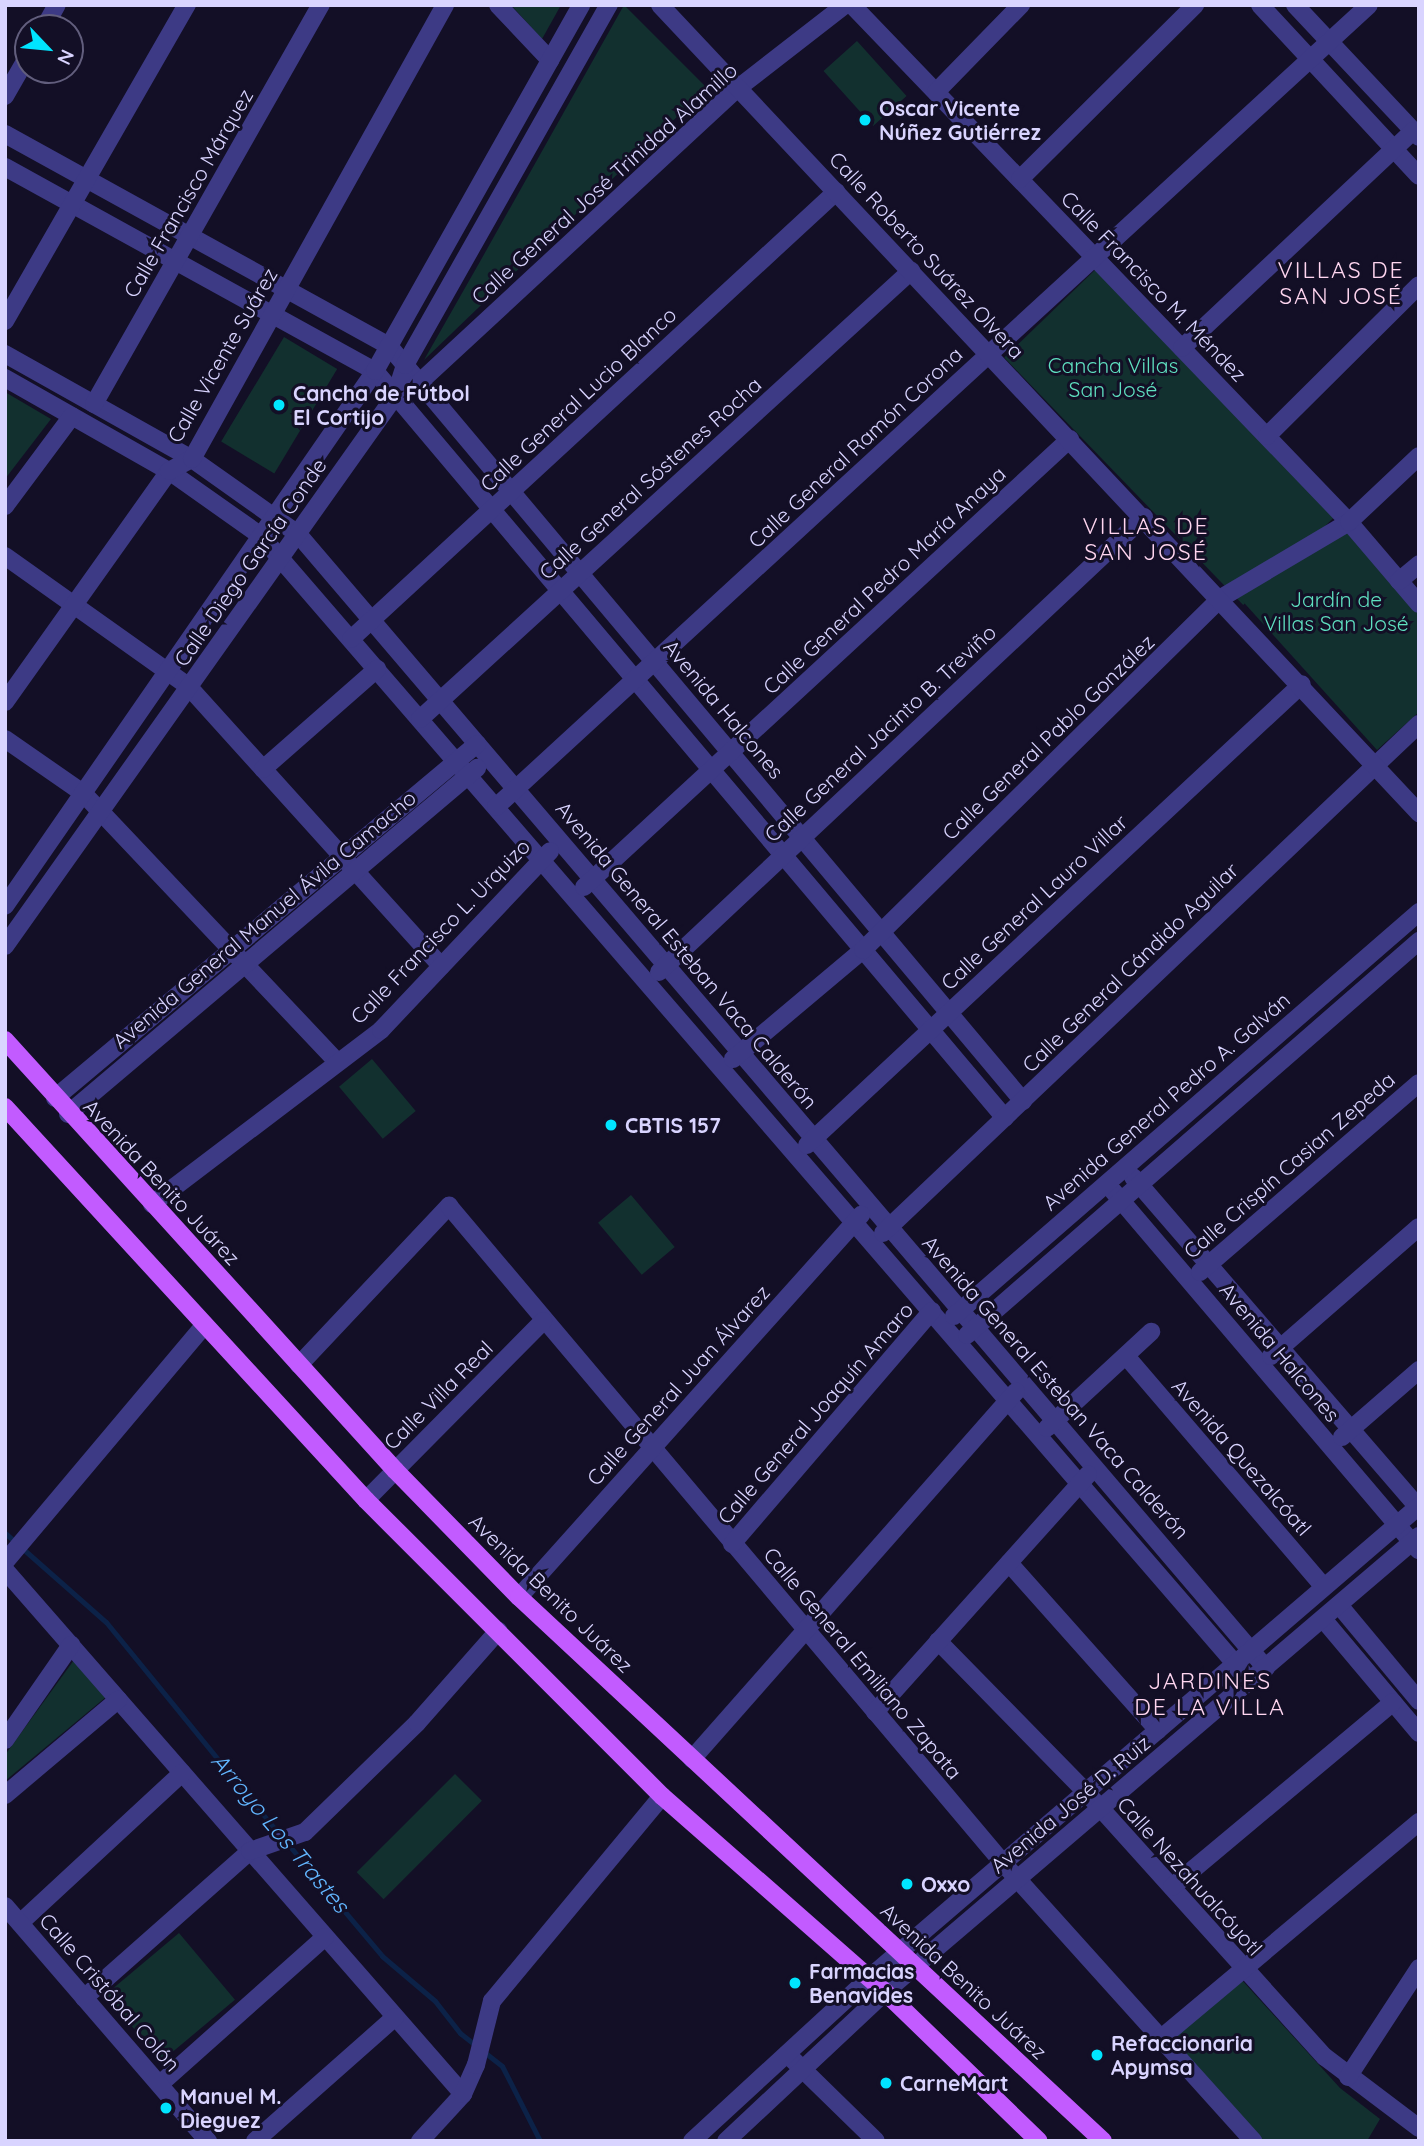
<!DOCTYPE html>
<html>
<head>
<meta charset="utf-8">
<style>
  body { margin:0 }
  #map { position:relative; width:1424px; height:2146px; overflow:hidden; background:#130f26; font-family:Quicksand,sans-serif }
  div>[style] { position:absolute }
  .green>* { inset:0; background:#12302f; transform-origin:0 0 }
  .stream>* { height:5px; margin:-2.5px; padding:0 2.5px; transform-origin:2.5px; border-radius:2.5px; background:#0c2248 }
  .minor>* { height:18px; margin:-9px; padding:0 9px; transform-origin:9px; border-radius:9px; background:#3d3a85 }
  .tertiary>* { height:18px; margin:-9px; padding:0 9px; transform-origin:9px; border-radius:9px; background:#3d3a85 }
  .primary>* { height:18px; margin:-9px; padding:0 9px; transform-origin:9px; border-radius:9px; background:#c25bff }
  .dots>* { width:19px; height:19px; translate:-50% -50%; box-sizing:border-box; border:4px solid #130f26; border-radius:50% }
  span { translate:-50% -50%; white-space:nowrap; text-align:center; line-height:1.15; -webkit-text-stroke:6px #130f26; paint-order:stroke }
  .poi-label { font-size:21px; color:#d9d4ff; font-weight:700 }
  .left { translate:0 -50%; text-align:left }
  .street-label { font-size:21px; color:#d9d4ff }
  .park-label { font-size:21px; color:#5fe0c0 }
  .neighbourhood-label { font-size:23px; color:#ffd6f0; letter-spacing:2px }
  .water-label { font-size:23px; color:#62b6ff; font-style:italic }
  .frame { position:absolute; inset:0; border:7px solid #d9d4ff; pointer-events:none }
  .north { position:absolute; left:14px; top:14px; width:70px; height:70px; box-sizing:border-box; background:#130f26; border:2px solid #625e7d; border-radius:50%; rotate:116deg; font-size:19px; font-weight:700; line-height:28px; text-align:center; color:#d9d4ff }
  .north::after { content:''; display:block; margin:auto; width:24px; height:32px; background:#00e5ff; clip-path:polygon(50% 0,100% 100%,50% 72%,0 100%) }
</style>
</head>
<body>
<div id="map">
  <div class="green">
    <i style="clip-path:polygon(511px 5px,561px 5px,542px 39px)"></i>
    <i style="clip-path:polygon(624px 5px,707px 88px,424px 360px,482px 258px)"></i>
    <i style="left:857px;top:41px;width:74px;height:45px;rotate:48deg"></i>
    <i style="left:1097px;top:268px;width:344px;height:129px;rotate:46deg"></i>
    <i style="left:284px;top:337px;width:62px;height:122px;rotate:31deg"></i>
    <i style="clip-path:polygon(5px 392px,51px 419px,5px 479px)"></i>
    <i style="clip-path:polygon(1348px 532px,1419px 612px,1419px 712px,1377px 750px,1237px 595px)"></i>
    <i style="left:372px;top:1059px;width:68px;height:43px;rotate:50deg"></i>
    <i style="left:631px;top:1195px;width:68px;height:43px;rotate:50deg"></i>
    <i style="clip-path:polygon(74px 1660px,106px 1697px,5px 1781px,5px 1755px)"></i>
    <i style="left:455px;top:1774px;width:38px;height:139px;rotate:45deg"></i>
    <i style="left:179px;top:1933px;width:87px;height:96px;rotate:50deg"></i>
    <i style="clip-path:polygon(1240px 1978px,1340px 2088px,1380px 2119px,1367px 2141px,1263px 2141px,1168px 2042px)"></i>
  </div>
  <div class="stream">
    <i style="left:5px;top:1533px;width:135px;rotate:41.4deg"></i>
    <i style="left:106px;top:1622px;width:275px;rotate:50.8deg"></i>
    <i style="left:287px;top:1843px;width:148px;rotate:49.9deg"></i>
    <i style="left:382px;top:1956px;width:70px;rotate:40.3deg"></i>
    <i style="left:435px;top:2001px;width:41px;rotate:52deg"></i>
    <i style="left:460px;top:2033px;width:53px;rotate:38.2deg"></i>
    <i style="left:502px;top:2066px;width:84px;rotate:63.1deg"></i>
  </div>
  <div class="minor">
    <i style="left:498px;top:5px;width:76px;rotate:46.6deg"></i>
    <i style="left:852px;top:5px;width:717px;rotate:46.13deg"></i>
    <i style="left:1349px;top:522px;width:108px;rotate:49.5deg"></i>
    <i style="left:1260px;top:5px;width:233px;rotate:47.1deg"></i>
    <i style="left:1295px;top:5px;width:181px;rotate:46.8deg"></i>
    <i style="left:44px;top:28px;width:26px;rotate:-61deg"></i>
    <i style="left:936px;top:92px;width:122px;rotate:-45.7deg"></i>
    <i style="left:5px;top:96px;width:46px;rotate:-60.1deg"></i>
    <i style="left:5px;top:134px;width:439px;rotate:28.9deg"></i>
    <i style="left:389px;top:346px;width:986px;rotate:49.98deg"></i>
    <i style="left:5px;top:167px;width:423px;rotate:28.9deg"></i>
    <i style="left:375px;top:371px;width:977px;rotate:49.86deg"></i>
    <i style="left:1020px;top:179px;width:247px;rotate:-44.8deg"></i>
    <i style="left:5px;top:321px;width:365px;rotate:-60.1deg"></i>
    <i style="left:1182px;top:348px;width:317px;rotate:-43.2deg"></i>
    <i style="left:5px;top:354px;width:214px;rotate:29.3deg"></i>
    <i style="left:192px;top:459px;width:130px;rotate:35.3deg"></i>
    <i style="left:298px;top:534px;width:1491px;rotate:49.52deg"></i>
    <i style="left:5px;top:378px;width:189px;rotate:29.6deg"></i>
    <i style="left:169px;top:471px;width:113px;rotate:35.2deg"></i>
    <i style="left:261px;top:536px;width:1513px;rotate:49.18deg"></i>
    <i style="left:395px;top:396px;width:29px;rotate:-29deg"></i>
    <i style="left:420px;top:382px;width:433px;rotate:-42.8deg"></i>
    <i style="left:738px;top:88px;width:135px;rotate:-37.8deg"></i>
    <i style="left:94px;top:404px;width:459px;rotate:-60.4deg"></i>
    <i style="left:1267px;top:436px;width:214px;rotate:-44.8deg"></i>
    <i style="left:5px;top:506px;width:112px;rotate:-53.3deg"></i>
    <i style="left:5px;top:556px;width:226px;rotate:35.4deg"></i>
    <i style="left:189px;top:687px;width:376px;rotate:47.9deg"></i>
    <i style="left:1399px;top:581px;width:26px;rotate:-40deg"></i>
    <i style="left:351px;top:639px;width:660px;rotate:-42.67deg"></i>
    <i style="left:5px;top:702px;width:283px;rotate:-54.6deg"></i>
    <i style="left:169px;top:471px;width:26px;rotate:-28deg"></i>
    <i style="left:192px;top:459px;width:520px;rotate:-60.87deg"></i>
    <i style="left:420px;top:719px;width:665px;rotate:-42.38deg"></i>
    <i style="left:5px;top:739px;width:95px;rotate:34.7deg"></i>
    <i style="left:83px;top:793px;width:370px;rotate:46.6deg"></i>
    <i style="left:263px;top:769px;width:152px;rotate:-41.3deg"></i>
    <i style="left:496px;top:807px;width:1185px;rotate:-42.57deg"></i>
    <i style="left:584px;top:887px;width:661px;rotate:-42.67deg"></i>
    <i style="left:659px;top:972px;width:665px;rotate:-43.17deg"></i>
    <i style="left:733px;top:1059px;width:170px;rotate:-40deg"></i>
    <i style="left:863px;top:950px;width:502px;rotate:-44.52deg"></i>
    <i style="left:1221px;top:598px;width:149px;rotate:-30.7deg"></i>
    <i style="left:1349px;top:522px;width:96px;rotate:-43.3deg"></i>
    <i style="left:55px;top:1098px;width:551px;rotate:-39.99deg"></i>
    <i style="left:68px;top:1114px;width:536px;rotate:-40.23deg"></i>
    <i style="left:807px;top:1145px;width:676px;rotate:-42.96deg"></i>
    <i style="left:1133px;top:1177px;width:437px;rotate:49.2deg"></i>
    <i style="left:1113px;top:1191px;width:472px;rotate:49.6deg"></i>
    <i style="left:152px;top:1204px;width:288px;rotate:-37.2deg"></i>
    <i style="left:381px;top:1030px;width:246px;rotate:-46.6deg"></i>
    <i style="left:883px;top:1233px;width:739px;rotate:-43.52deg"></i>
    <i style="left:1200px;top:1272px;width:289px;rotate:-40.8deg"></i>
    <i style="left:954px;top:1316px;width:616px;rotate:-40.98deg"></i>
    <i style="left:967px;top:1335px;width:600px;rotate:-41.08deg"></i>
    <i style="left:1126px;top:1356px;width:304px;rotate:49.4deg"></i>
    <i style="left:1271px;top:1356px;width:196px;rotate:-41.1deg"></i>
    <i style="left:299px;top:1365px;width:219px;rotate:-46.7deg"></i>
    <i style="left:449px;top:1206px;width:859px;rotate:49.86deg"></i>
    <i style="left:1003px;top:1863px;width:374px;rotate:48deg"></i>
    <i style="left:1047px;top:1428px;width:142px;rotate:-42.7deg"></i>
    <i style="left:1342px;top:1437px;width:102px;rotate:-41deg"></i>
    <i style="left:366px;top:1500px;width:252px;rotate:-45.3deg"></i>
    <i style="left:732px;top:1544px;width:307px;rotate:-49.4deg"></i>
    <i style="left:5px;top:1562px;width:309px;rotate:-49.9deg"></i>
    <i style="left:1009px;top:1563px;width:224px;rotate:48.3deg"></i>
    <i style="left:5px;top:1570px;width:696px;rotate:48.85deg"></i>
    <i style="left:519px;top:1597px;width:513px;rotate:-48.16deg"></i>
    <i style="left:1339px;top:1605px;width:125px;rotate:50.2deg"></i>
    <i style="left:1323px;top:1619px;width:149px;rotate:49.9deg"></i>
    <i style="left:938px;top:1641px;width:211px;rotate:45.6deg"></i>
    <i style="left:1086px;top:1792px;width:357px;rotate:48deg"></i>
    <i style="left:1325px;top:2057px;width:118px;rotate:37.1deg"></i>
    <i style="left:875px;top:1712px;width:319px;rotate:-48.1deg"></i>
    <i style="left:5px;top:1740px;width:116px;rotate:-55.2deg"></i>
    <i style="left:692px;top:1759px;width:490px;rotate:-48.6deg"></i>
    <i style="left:5px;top:1795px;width:148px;rotate:-40.1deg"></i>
    <i style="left:1172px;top:1887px;width:288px;rotate:-39.9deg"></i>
    <i style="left:20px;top:1923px;width:221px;rotate:-42.8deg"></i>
    <i style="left:84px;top:1998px;width:222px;rotate:-41.5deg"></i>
    <i style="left:250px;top:1851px;width:58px;rotate:-19.1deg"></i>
    <i style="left:305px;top:1832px;width:156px;rotate:-44.2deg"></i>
    <i style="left:417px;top:1723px;width:123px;rotate:-48.6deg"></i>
    <i style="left:1159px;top:2040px;width:339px;rotate:-40deg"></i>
    <i style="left:787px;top:2054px;width:124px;rotate:44.3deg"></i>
    <i style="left:1348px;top:2077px;width:130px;rotate:-56.9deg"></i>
    <i style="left:160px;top:2084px;width:221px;rotate:-41.7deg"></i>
    <i style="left:255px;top:2141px;width:187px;rotate:-41.5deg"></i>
    <i style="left:420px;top:2141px;width:64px;rotate:-47.5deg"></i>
    <i style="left:463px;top:2094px;width:32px;rotate:-66deg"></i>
    <i style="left:476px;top:2065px;width:66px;rotate:-76deg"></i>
    <i style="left:492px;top:2001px;width:266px;rotate:-50.3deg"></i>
  </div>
  <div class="tertiary">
    <i style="left:660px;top:5px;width:1109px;rotate:46.79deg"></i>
    <i style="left:5px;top:906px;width:650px;rotate:-55.33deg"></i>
    <i style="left:375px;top:371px;width:420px;rotate:-60.6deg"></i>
    <i style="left:5px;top:946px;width:674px;rotate:-54.66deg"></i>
    <i style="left:395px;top:396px;width:33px;rotate:-72deg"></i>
    <i style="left:405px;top:365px;width:414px;rotate:-60.5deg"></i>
    <i style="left:5px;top:1906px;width:311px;rotate:49.2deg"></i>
    <i style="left:692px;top:2141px;width:241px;rotate:-42.6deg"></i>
    <i style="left:869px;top:1978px;width:725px;rotate:-40.64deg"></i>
    <i style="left:726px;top:2141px;width:218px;rotate:-43.1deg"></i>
    <i style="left:885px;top:1992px;width:702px;rotate:-40.5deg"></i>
  </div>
  <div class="primary">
    <i style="left:5px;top:1040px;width:581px;rotate:47.79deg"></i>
    <i style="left:395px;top:1470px;width:177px;rotate:45.7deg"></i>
    <i style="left:519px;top:1597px;width:798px;rotate:42.97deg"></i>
    <i style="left:5px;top:1107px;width:534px;rotate:47.43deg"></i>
    <i style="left:366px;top:1500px;width:419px;rotate:45deg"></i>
    <i style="left:662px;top:1796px;width:297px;rotate:41.3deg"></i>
    <i style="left:885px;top:1992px;width:214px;rotate:44.1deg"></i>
  </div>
  <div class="dots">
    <i style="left:865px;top:120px;background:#00e5ff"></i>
    <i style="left:279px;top:405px;background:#00e5ff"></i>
    <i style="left:611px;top:1125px;background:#00e5ff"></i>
    <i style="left:907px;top:1884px;background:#00e5ff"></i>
    <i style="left:795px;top:1983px;background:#00e5ff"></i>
    <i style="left:1097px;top:2055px;background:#00e5ff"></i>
    <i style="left:886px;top:2083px;background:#00e5ff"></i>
    <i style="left:166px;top:2108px;background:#00e5ff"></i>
  </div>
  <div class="poi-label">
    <span class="left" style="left:879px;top:120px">Oscar Vicente<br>Núñez Gutiérrez</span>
    <span class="left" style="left:293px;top:405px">Cancha de Fútbol<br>El Cortijo</span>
    <span class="left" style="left:625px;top:1125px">CBTIS 157</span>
    <span class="left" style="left:921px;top:1884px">Oxxo</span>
    <span class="left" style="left:809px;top:1983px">Farmacias<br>Benavides</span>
    <span class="left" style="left:1111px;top:2055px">Refaccionaria<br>Apymsa</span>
    <span class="left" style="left:900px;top:2083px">CarneMart</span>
    <span class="left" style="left:180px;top:2108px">Manuel M.<br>Dieguez</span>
  </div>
  <div class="street-label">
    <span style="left:604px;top:183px;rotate:-42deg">Calle General José Trinidad Alamillo</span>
    <span style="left:188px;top:193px;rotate:-60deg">Calle Francisco Márquez</span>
    <span style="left:927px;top:255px;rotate:47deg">Calle Roberto Suárez Olvera</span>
    <span style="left:1154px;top:286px;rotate:46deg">Calle Francisco M. Méndez</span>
    <span style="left:222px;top:355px;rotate:-60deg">Calle Vicente Suárez</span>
    <span style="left:578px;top:399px;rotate:-43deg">Calle General Lucio Blanco</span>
    <span style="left:855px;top:447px;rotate:-43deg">Calle General Ramón Corona</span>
    <span style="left:650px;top:478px;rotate:-42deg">Calle General Sóstenes Rocha</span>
    <span style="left:250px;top:562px;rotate:-55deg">Calle Diego García Conde</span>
    <span style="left:884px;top:580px;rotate:-43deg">Calle General Pedro María Anaya</span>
    <span style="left:724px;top:709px;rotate:50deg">Avenida Halcones</span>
    <span style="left:880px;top:733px;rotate:-43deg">Calle General Jacinto B. Treviño</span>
    <span style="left:1048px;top:737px;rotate:-44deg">Calle General Pablo González</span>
    <span style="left:1034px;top:902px;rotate:-43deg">Calle General Lauro Villar</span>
    <span style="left:264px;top:919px;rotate:-40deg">Avenida General Manuel Ávila Camacho</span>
    <span style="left:440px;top:931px;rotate:-46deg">Calle Francisco L. Urquizo</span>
    <span style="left:687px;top:955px;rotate:50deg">Avenida General Esteban Vaca Calderón</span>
    <span style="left:1130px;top:967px;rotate:-44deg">Calle General Cándido Aguilar</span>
    <span style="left:1166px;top:1101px;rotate:-41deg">Avenida General Pedro A. Galván</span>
    <span style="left:1289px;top:1165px;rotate:-41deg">Calle Crispín Casian Zepeda</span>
    <span style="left:162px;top:1182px;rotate:47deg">Avenida Benito Juárez</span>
    <span style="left:1280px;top:1352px;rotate:50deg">Avenida Halcones</span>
    <span style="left:678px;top:1385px;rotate:-48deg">Calle General Juan Álvarez</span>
    <span style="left:1056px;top:1387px;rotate:49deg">Avenida General Esteban Vaca Calderón</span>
    <span style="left:438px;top:1395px;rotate:-45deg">Calle Villa Real</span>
    <span style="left:815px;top:1413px;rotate:-49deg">Calle General Joaquín Amaro</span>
    <span style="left:1242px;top:1457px;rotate:49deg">Avenida Quezalcóatl</span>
    <span style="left:551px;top:1593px;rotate:44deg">Avenida Benito Juárez</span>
    <span style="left:863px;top:1663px;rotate:50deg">Calle General Emiliano Zapata</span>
    <span style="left:1070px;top:1804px;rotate:-40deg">Avenida José D. Ruiz</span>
    <span style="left:1190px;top:1876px;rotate:48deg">Calle Nezahualcóyotl</span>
    <span style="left:964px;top:1981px;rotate:43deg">Avenida Benito Juárez</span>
    <span style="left:110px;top:1992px;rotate:49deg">Calle Cristóbal Colón</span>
  </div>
  <div class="park-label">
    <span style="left:1113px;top:377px">Cancha Villas<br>San José</span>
    <span style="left:1336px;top:611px">Jardín de<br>Villas San José</span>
  </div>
  <div class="neighbourhood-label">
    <span style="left:1341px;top:283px">VILLAS DE<br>SAN JOSÉ</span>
    <span style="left:1146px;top:539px">VILLAS DE<br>SAN JOSÉ</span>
    <span style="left:1210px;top:1694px">JARDINES<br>DE LA VILLA</span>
  </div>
  <div class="water-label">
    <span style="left:280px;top:1833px;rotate:50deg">Arroyo Los Trastes</span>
  </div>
  <div class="frame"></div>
  <div class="north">N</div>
</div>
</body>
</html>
